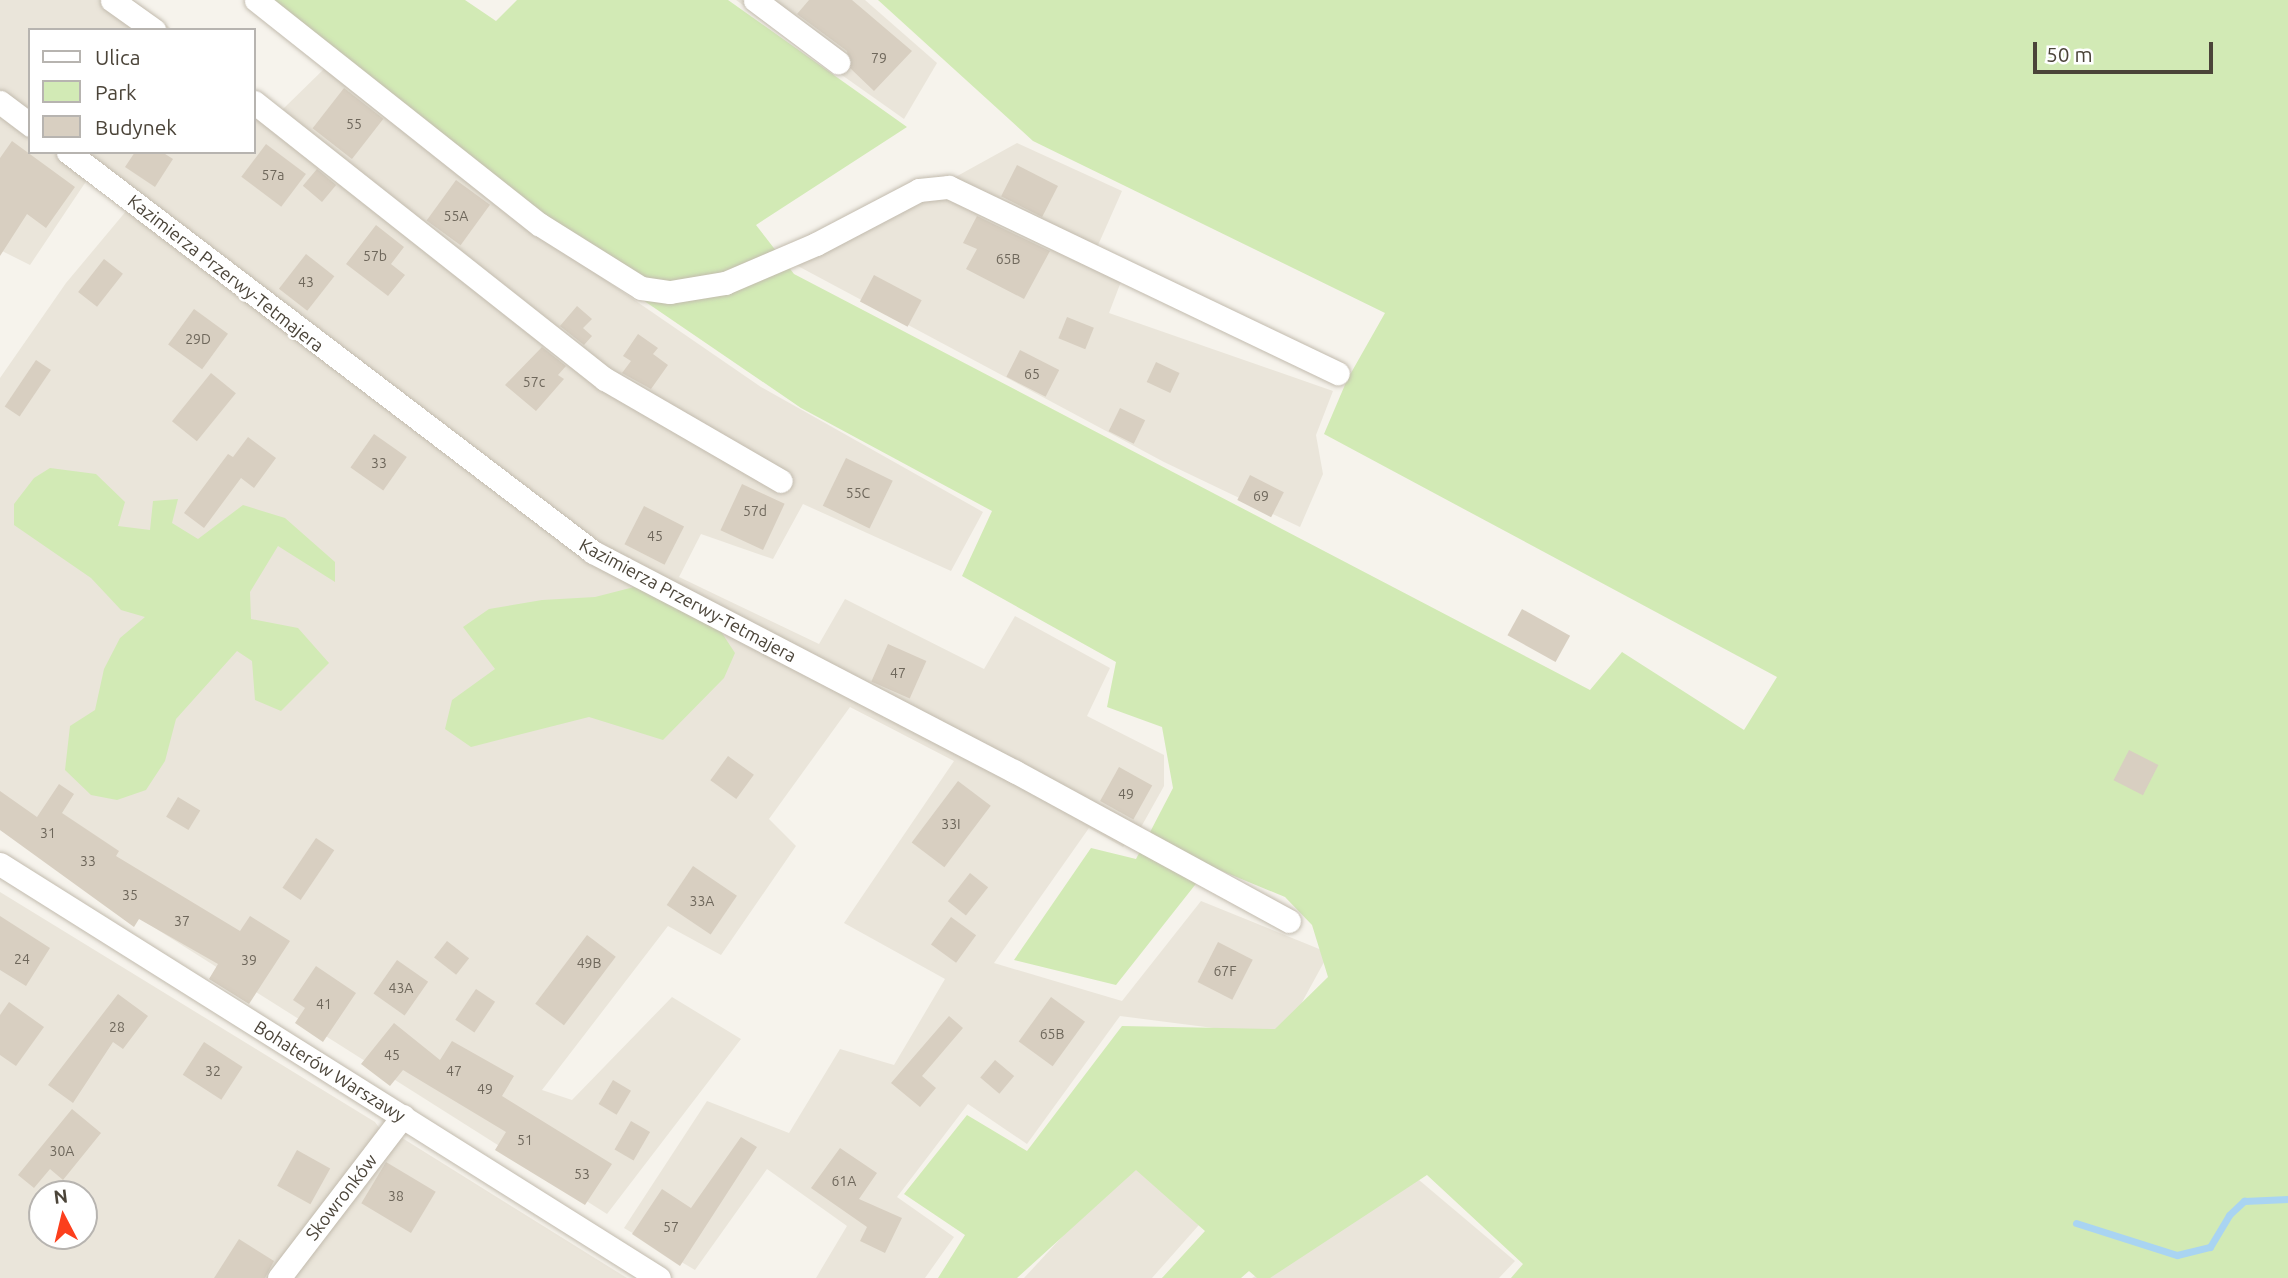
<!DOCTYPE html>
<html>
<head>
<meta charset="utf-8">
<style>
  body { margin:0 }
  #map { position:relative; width:2288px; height:1278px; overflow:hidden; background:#f6f3ec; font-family:Ubuntu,sans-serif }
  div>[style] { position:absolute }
  .residential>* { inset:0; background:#eae5da }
  .green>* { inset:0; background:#d2eab5 }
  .stream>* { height:7px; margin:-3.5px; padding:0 3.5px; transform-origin:3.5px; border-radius:3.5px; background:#a9d4f2 }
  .building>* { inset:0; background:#d8cfc1; transform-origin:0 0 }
  .roads { filter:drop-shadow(0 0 2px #c2bbae) drop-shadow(0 0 2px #c2bbae) }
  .minor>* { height:23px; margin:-11.5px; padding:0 11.5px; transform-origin:11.5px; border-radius:11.5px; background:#fff }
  span { translate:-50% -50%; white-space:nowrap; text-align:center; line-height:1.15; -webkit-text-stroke:5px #fff; paint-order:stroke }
  .number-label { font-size:14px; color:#6e675b }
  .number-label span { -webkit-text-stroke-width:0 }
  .street-label { font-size:18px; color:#4b4439 }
  .legend { position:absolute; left:28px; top:28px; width:228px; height:126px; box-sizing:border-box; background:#fff; border:2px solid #b7b4b0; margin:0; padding:9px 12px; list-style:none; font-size:21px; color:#4b4439 }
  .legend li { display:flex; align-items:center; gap:14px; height:35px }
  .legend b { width:35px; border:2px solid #b7b4b0 }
  .north { position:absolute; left:28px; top:1180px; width:70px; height:70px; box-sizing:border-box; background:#fff; border:2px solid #b7b4b0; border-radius:50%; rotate:353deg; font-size:19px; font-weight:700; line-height:28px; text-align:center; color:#4b4439 }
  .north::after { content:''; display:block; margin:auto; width:24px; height:32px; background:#fc3f1d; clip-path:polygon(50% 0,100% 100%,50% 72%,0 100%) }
  .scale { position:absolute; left:2033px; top:42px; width:180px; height:32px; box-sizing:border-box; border:4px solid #4b4439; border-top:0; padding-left:9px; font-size:21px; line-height:24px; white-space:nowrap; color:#4b4439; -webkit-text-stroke:5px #fff; paint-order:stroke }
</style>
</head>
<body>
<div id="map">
  <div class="residential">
    <i style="clip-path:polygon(0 0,133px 0,173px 30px,30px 30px,30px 152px,254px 152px,254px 90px,282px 110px,327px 66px,601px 277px,761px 387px,983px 512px,951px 571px,803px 504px,773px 559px,701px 534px,679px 577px,819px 644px,845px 599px,984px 669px,1015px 616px,1110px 668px,1087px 716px,1164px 755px,1164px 786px,1140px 829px,1123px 847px,1089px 828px,994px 963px,1122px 1001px,1201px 901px,1329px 953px,1283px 1037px,1120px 1016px,1027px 1144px,968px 1104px,897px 1197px,954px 1237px,925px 1278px,816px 1278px,847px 1226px,767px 1169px,695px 1270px,624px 1228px,707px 1101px,789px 1133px,840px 1049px,894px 1065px,945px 979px,844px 923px,954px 761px,850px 707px,769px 819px,796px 846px,721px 955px,668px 926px,542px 1090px,572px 1100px,672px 997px,741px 1039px,607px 1214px,0 830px,0 378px,66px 283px,127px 210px,87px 180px,30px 265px,0 250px)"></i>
    <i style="clip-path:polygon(736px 0,865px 0,937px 63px,904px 119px)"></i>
    <i style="clip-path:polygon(1017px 143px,1122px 191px,1091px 261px,1122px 279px,1109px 313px,1333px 391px,1316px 435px,1323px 474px,1300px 527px,1164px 462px,796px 265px)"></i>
    <i style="clip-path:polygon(evenodd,0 892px,375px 1122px,380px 1129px,272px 1278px,0 1278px,0 892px,42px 1194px,84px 1194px,84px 1236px,42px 1236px,42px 1194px)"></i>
    <i style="clip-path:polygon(399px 1136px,627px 1278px,291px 1278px)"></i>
    <i style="clip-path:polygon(1135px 1158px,1206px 1217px,1152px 1278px,1024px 1278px)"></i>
    <i style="clip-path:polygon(1419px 1180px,1515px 1261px,1499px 1278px,1252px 1278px)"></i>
  </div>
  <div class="green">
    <i style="clip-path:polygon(268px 0,465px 0,496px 21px,517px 0,728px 0,907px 127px,756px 225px,794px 274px,1590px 690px,1622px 652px,1744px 730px,1777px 677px,1324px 434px,1347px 380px,1385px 313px,1033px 141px,878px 0,2288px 0,2288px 1278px,1511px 1278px,1523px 1264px,1427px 1175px,1270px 1278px,1257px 1278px,1249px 1271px,1241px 1278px,1162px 1278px,1205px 1231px,1136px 1170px,1017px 1278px,938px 1278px,965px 1235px,904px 1194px,967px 1115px,1027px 1151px,1122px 1026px,1275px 1029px,1328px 977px,1312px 925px,1285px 897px,1210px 866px,1116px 985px,1014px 960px,1091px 848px,1136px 859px,1173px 788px,1162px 727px,1107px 707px,1116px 662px,962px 576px,992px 511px,801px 408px,637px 296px)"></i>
    <i style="clip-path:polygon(50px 468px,96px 474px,125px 502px,118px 526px,150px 530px,153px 501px,178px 499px,172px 523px,198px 539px,243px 505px,285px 518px,335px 562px,335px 582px,278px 546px,250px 592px,251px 619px,298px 628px,329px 663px,281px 711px,255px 700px,252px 661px,237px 651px,176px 719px,165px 761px,146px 790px,117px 800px,91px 795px,65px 770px,70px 726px,95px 710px,104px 669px,120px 638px,145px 617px,121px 610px,91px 578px,14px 525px,14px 504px,34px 478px)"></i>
    <i style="clip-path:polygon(638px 586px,720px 630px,735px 653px,724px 678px,663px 740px,589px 717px,471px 747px,445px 729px,452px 700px,495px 669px,463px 627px,489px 609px,542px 600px,595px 597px)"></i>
  </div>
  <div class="stream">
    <i style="left:2076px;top:1223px;width:106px;rotate:17.6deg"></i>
    <i style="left:2177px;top:1255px;width:34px;rotate:-14deg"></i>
    <i style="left:2210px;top:1247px;width:37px;rotate:-59deg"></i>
    <i style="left:2229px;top:1215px;width:21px;rotate:-43deg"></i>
    <i style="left:2244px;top:1201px;width:44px;rotate:-2.6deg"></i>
  </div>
  <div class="building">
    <i style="clip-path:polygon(809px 0,852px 0,912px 51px,874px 91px,850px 68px,847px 51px,797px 14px)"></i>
    <i style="left:344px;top:88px;width:50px;height:51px;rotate:38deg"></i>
    <i style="clip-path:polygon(12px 141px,75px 187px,46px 228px,27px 214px,0 256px,0 158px)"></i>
    <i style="left:266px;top:144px;width:50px;height:41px;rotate:37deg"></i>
    <i style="clip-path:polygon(135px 152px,162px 152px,173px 159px,155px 187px,125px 167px)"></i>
    <i style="left:1017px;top:165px;width:46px;height:35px;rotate:27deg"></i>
    <i style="left:317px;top:169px;width:25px;height:22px;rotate:40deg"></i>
    <i style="left:456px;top:180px;width:42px;height:50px;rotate:36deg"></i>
    <i style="clip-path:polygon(977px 216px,1050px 251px,1024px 299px,966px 269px,977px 249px,963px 243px)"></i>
    <i style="clip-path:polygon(376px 225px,404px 247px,391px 264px,405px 275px,388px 296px,346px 264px)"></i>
    <i style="left:306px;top:254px;width:36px;height:44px;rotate:38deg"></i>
    <i style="left:104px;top:259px;width:24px;height:42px;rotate:38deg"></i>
    <i style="left:874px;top:275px;width:54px;height:30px;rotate:28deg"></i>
    <i style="clip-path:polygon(577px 306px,592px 319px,583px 328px,592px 336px,584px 345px,560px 326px)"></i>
    <i style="left:194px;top:309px;width:42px;height:44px;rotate:36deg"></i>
    <i style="left:1067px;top:317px;width:29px;height:23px;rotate:22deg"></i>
    <i style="clip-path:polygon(638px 334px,658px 348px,653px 354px,668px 365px,651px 389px,622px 373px,631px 361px,623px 356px)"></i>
    <i style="clip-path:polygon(542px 347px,566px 366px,558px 375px,564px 379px,536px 411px,505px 385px)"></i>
    <i style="left:1020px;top:350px;width:44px;height:30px;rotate:27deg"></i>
    <i style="left:36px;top:360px;width:18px;height:56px;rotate:34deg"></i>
    <i style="left:1156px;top:362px;width:26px;height:22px;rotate:25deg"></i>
    <i style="left:211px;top:373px;width:32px;height:62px;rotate:39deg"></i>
    <i style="left:1120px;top:408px;width:28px;height:26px;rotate:26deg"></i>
    <i style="left:374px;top:434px;width:40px;height:41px;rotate:35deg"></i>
    <i style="clip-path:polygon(248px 437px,276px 458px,254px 488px,241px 478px,204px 528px,184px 513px,228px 454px,233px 457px)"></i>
    <i style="left:846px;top:458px;width:52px;height:53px;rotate:26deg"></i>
    <i style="left:1250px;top:475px;width:38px;height:28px;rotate:27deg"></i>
    <i style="left:742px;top:484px;width:47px;height:51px;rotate:25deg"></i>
    <i style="left:644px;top:506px;width:45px;height:43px;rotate:27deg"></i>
    <i style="left:1522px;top:609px;width:55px;height:30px;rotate:29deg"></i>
    <i style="left:888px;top:644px;width:42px;height:41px;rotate:24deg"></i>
    <i style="left:2129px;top:750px;width:33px;height:34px;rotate:27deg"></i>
    <i style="left:728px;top:756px;width:32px;height:30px;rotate:36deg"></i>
    <i style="left:1119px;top:767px;width:38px;height:39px;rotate:29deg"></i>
    <i style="left:958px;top:781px;width:41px;height:77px;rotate:37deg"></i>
    <i style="clip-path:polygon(59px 784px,74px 794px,62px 813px,119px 851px,116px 856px,240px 931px,250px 916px,290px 941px,249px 1004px,209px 979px,218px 964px,139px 919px,134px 927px,0 830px,0 791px,37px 817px)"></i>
    <i style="left:178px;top:797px;width:26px;height:23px;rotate:31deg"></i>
    <i style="left:316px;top:838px;width:22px;height:60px;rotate:34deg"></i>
    <i style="left:693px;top:866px;width:53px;height:47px;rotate:34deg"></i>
    <i style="left:970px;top:873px;width:23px;height:36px;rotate:38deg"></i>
    <i style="clip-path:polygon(0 916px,50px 948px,26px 986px,0 970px)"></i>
    <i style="left:951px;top:917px;width:31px;height:34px;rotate:36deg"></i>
    <i style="left:587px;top:935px;width:36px;height:86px;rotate:37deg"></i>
    <i style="left:447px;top:941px;width:28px;height:21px;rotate:38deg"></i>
    <i style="left:1218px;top:942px;width:39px;height:45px;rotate:27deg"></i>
    <i style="left:397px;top:960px;width:38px;height:41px;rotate:35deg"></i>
    <i style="clip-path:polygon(316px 966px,356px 993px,323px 1042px,295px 1023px,305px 1008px,293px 1000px)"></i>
    <i style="left:476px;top:989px;width:23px;height:37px;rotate:34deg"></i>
    <i style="clip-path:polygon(118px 994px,148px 1016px,123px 1049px,113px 1042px,73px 1103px,48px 1085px)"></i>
    <i style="left:1051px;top:997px;width:42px;height:55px;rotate:36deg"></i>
    <i style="clip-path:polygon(9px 1002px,44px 1027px,16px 1066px,0 1055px,0 1015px)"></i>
    <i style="clip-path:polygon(949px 1016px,963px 1028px,922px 1076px,936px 1088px,920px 1107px,891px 1083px)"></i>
    <i style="clip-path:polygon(394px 1023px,440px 1060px,452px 1041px,514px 1076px,502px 1096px,612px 1164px,585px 1205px,495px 1150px,506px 1132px,403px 1070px,390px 1086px,361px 1064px)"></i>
    <i style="left:204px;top:1042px;width:46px;height:39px;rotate:33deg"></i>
    <i style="left:995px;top:1060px;width:25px;height:23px;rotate:40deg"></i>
    <i style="left:613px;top:1080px;width:21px;height:28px;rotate:31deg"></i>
    <i style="clip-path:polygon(72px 1109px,101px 1133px,63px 1180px,50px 1169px,34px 1188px,18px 1175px)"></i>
    <i style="left:631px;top:1121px;width:22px;height:33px;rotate:30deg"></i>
    <i style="clip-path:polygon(741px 1137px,757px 1147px,680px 1266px,632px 1234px,662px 1189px,691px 1208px)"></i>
    <i style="clip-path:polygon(840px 1148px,877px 1173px,859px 1199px,902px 1218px,885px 1253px,860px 1241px,867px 1227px,811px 1188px)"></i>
    <i style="left:297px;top:1150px;width:38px;height:41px;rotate:29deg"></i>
    <i style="left:386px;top:1162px;width:58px;height:48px;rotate:31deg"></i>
    <i style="clip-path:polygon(239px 1239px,274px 1261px,265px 1278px,214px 1278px)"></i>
  </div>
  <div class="roads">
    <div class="minor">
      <i style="left:112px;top:0;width:52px;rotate:35.5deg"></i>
      <i style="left:256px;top:0;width:361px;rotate:38.4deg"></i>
      <i style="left:539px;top:224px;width:120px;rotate:32.1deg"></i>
      <i style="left:641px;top:288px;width:29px;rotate:8deg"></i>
      <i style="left:670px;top:292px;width:56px;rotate:-9.3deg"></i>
      <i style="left:725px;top:283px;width:99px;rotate:-23.2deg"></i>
      <i style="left:816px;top:244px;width:116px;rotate:-27.7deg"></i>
      <i style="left:919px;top:190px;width:30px;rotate:-6deg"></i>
      <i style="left:949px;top:187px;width:431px;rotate:25.6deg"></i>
      <i style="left:755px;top:0;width:104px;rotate:36.8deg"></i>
      <i style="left:0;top:102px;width:38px;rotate:37deg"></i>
      <i style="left:254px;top:102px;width:447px;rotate:38.3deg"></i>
      <i style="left:605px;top:379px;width:203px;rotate:30.1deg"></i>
      <i style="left:68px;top:152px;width:660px;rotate:37.3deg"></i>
      <i style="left:593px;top:552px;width:475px;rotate:27.5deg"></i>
      <i style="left:1014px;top:771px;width:313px;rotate:28.6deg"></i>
      <i style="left:0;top:864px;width:778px;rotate:32.14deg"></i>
      <i style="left:279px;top:1278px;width:204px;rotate:-52.6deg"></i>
    </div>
  </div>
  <div class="number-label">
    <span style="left:879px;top:58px">79</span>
    <span style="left:354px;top:124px">55</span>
    <span style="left:273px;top:175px">57a</span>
    <span style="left:456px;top:216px">55A</span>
    <span style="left:375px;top:256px">57b</span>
    <span style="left:1008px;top:259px">65B</span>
    <span style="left:306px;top:282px">43</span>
    <span style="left:198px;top:339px">29D</span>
    <span style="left:1032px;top:374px">65</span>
    <span style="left:534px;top:382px">57c</span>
    <span style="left:379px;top:463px">33</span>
    <span style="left:858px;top:493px">55C</span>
    <span style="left:1261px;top:496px">69</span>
    <span style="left:755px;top:511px">57d</span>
    <span style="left:655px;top:536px">45</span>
    <span style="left:898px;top:673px">47</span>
    <span style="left:1126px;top:794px">49</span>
    <span style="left:951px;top:824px">33I</span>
    <span style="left:48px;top:833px">31</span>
    <span style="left:88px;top:861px">33</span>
    <span style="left:130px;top:895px">35</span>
    <span style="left:702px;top:901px">33A</span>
    <span style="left:182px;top:921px">37</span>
    <span style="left:22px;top:959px">24</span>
    <span style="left:249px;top:960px">39</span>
    <span style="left:589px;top:963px">49B</span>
    <span style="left:1225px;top:971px">67F</span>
    <span style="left:401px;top:988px">43A</span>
    <span style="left:324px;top:1004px">41</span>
    <span style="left:117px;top:1027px">28</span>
    <span style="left:1052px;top:1034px">65B</span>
    <span style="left:392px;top:1055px">45</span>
    <span style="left:213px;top:1071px">32</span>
    <span style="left:454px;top:1071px">47</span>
    <span style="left:485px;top:1089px">49</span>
    <span style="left:525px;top:1140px">51</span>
    <span style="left:62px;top:1151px">30A</span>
    <span style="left:582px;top:1174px">53</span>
    <span style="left:844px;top:1181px">61A</span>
    <span style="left:396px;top:1196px">38</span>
    <span style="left:671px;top:1227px">57</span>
  </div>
  <div class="street-label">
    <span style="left:226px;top:273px;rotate:38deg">Kazimierza Przerwy-Tetmajera</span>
    <span style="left:688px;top:600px;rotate:28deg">Kazimierza Przerwy-Tetmajera</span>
    <span style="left:330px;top:1071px;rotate:32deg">Bohaterów Warszawy</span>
    <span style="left:341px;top:1197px;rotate:-52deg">Skowronków</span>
  </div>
  <ul class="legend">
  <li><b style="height:9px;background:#fff"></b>Ulica</li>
  <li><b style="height:19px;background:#d2eab5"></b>Park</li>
  <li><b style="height:19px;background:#d8cfc1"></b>Budynek</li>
  </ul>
  <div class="north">N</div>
  <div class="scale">50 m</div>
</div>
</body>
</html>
